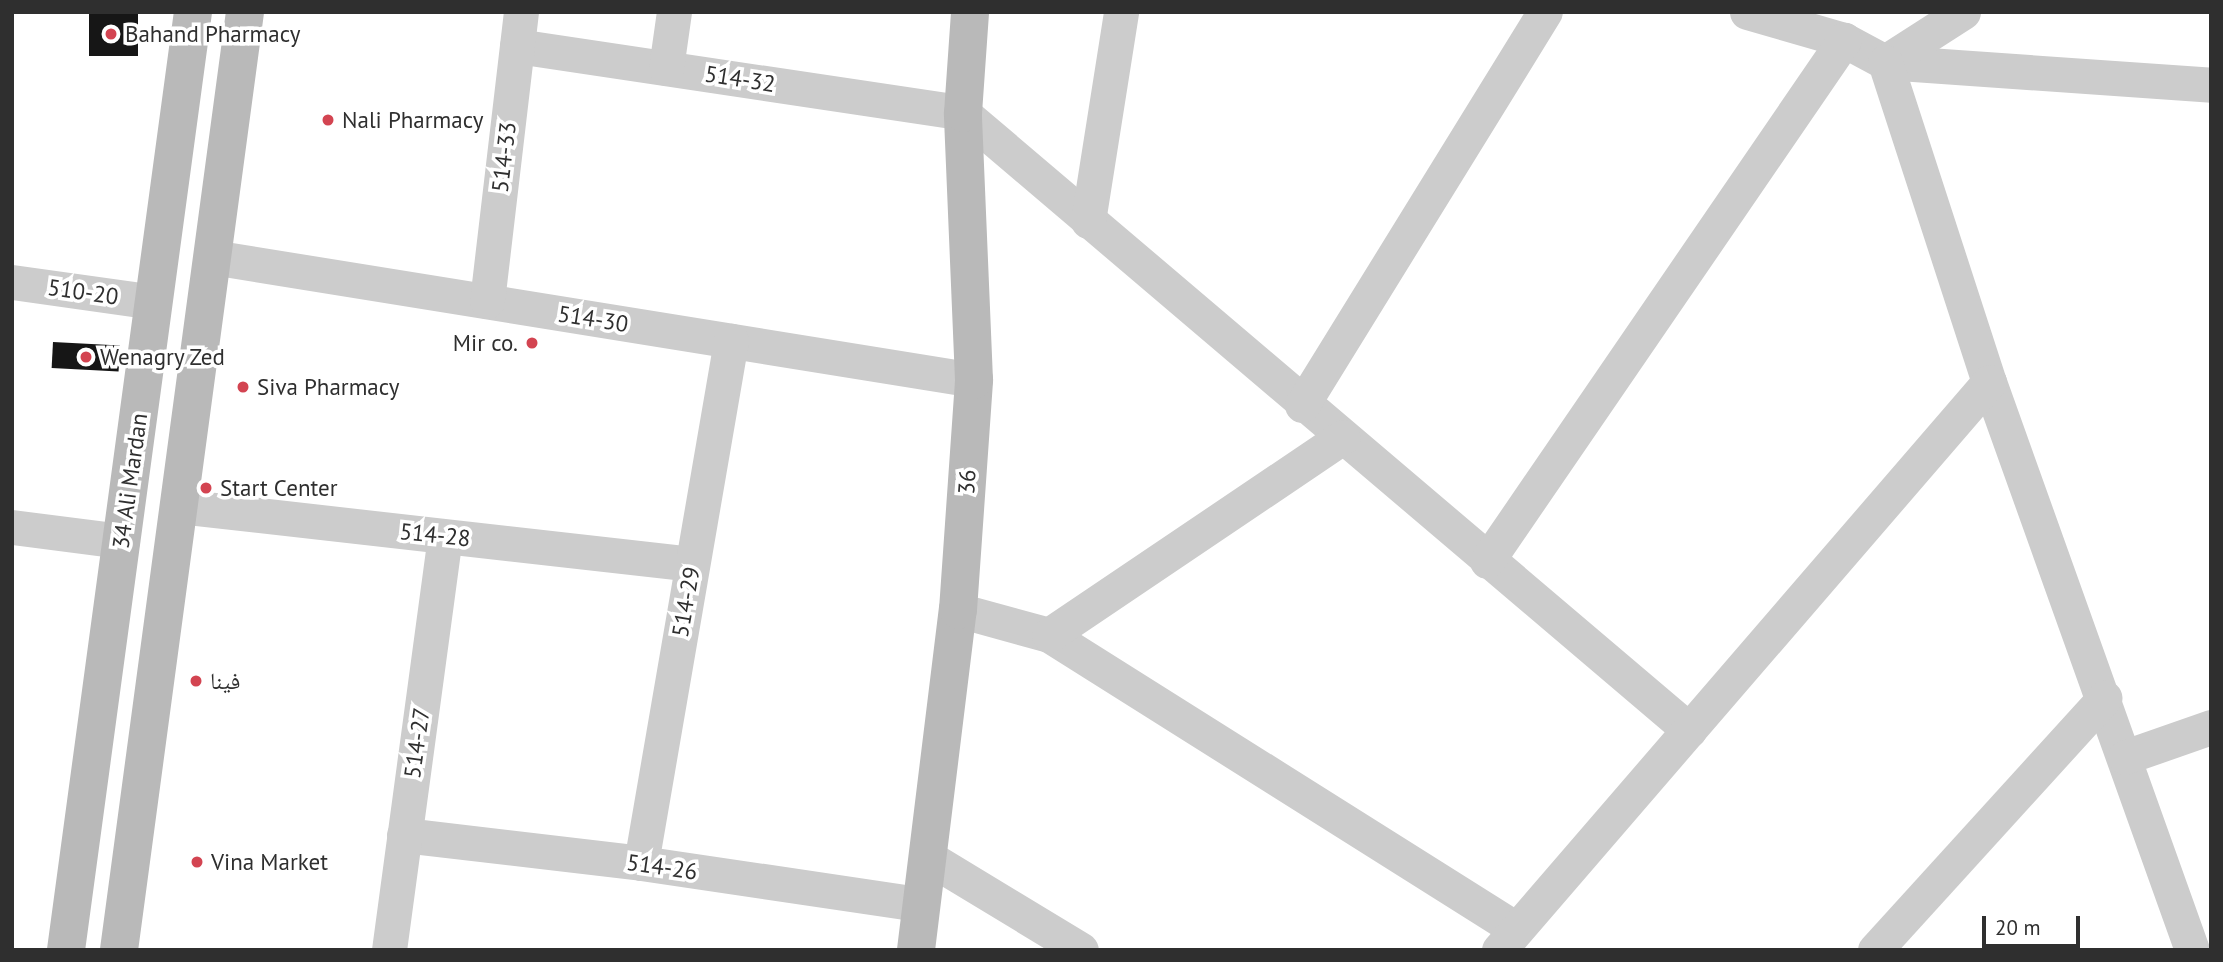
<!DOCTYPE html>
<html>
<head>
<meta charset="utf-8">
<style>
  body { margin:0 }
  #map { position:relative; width:2223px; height:962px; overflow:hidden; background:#fff; font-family:"PT Sans","Noto Naskh Arabic",sans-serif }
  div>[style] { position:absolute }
  .building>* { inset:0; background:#161616; transform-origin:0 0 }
  .street>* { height:35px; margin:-17.5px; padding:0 17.5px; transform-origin:17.5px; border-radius:17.5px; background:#ccc }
  .secondary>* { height:38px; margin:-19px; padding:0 19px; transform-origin:19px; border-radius:19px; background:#b9b9b9 }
  .dots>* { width:19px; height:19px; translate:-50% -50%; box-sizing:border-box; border:4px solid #fff; border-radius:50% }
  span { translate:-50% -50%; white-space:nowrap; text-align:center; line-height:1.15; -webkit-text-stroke:7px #fff; paint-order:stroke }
  .poi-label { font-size:23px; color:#2f2f2f }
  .left { translate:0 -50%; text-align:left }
  .right { translate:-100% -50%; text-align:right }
  .street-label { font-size:23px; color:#2f2f2f }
  .frame { position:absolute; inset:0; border:14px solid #2f2f2f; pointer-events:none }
  .scale { position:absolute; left:1982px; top:916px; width:98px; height:32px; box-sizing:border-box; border:4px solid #2f2f2f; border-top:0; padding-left:9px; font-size:21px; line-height:24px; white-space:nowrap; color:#2f2f2f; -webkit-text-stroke:5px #fff; paint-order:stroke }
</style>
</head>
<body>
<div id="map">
  <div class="building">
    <i style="left:89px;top:12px;width:49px;height:44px"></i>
    <i style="left:53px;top:342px;width:67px;height:26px;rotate:3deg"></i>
  </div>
  <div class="street">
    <i style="left:1747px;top:12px;width:101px;rotate:16.1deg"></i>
    <i style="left:1844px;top:40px;width:47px;rotate:28.2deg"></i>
    <i style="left:1885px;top:62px;width:327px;rotate:4deg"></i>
    <i style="left:1963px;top:12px;width:93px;rotate:147.3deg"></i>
    <i style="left:1885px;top:62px;width:336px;rotate:72deg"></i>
    <i style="left:1989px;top:382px;width:603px;rotate:70.33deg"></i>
    <i style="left:517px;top:46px;width:451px;rotate:8.5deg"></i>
    <i style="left:963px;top:113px;width:953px;rotate:40.36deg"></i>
    <i style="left:666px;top:68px;width:57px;rotate:-81.9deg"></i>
    <i style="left:1088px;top:221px;width:212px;rotate:-81deg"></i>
    <i style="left:212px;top:257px;width:772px;rotate:9.17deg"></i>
    <i style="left:12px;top:282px;width:143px;rotate:8deg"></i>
    <i style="left:487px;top:301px;width:291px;rotate:-83.3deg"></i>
    <i style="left:1302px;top:405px;width:462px;rotate:-58.3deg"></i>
    <i style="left:179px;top:506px;width:516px;rotate:6.45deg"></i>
    <i style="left:12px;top:527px;width:111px;rotate:7.3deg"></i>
    <i style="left:1487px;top:561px;width:632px;rotate:-55.58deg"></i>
    <i style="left:958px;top:610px;width:94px;rotate:15.4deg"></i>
    <i style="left:1049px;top:635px;width:552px;rotate:32.19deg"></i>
    <i style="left:1049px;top:635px;width:354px;rotate:-34deg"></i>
    <i style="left:2125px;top:757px;width:91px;rotate:-19.2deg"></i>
    <i style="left:404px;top:835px;width:239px;rotate:6.7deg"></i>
    <i style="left:641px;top:863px;width:282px;rotate:8.4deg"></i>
    <i style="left:926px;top:856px;width:181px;rotate:31.2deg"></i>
    <i style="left:641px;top:863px;width:530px;rotate:-80.22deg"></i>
    <i style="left:389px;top:950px;width:417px;rotate:-82.3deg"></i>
    <i style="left:1499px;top:950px;width:750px;rotate:-49.22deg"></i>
    <i style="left:1875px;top:950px;width:341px;rotate:-47.7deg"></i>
  </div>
  <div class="secondary">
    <i style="left:66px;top:950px;width:947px;rotate:-82.29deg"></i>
    <i style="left:119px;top:950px;width:946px;rotate:-82.35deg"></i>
    <i style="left:916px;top:950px;width:343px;rotate:-83deg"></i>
    <i style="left:958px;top:610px;width:231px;rotate:-86deg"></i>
    <i style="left:974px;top:380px;width:267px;rotate:-92.4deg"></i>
    <i style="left:963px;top:113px;width:101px;rotate:-86deg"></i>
  </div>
  <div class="dots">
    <i style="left:111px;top:34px;background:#d34451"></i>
    <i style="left:328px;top:120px;background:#d34451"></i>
    <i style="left:532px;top:343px;background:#d34451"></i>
    <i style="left:86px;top:357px;background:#d34451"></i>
    <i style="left:243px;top:387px;background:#d34451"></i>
    <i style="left:206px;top:488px;background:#d34451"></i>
    <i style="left:196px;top:681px;background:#d34451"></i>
    <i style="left:197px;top:862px;background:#d34451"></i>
  </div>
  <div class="poi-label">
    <span class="left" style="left:125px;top:34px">Bahand Pharmacy</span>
    <span class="left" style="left:342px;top:120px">Nali Pharmacy</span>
    <span class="right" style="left:518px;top:343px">Mir co.</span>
    <span class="left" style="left:100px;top:357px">Wenagry Zed</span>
    <span class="left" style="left:257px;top:387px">Siva Pharmacy</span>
    <span class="left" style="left:220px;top:488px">Start Center</span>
    <span class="left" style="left:210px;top:681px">فينا</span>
    <span class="left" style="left:211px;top:862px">Vina Market</span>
  </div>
  <div class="street-label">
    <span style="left:740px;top:79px;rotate:9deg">514-32</span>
    <span style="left:504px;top:157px;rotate:-83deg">514-33</span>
    <span style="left:83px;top:292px;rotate:8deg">510-20</span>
    <span style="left:593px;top:319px;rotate:9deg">514-30</span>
    <span style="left:130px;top:481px;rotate:-82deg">34 Ali Mardan</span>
    <span style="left:967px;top:482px;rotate:-86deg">36</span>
    <span style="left:435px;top:535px;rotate:6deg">514-28</span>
    <span style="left:686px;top:602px;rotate:-80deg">514-29</span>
    <span style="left:417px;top:743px;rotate:-82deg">514-27</span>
    <span style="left:662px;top:867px;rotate:8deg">514-26</span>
  </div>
  <div class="frame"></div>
  <div class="scale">20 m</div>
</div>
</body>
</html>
